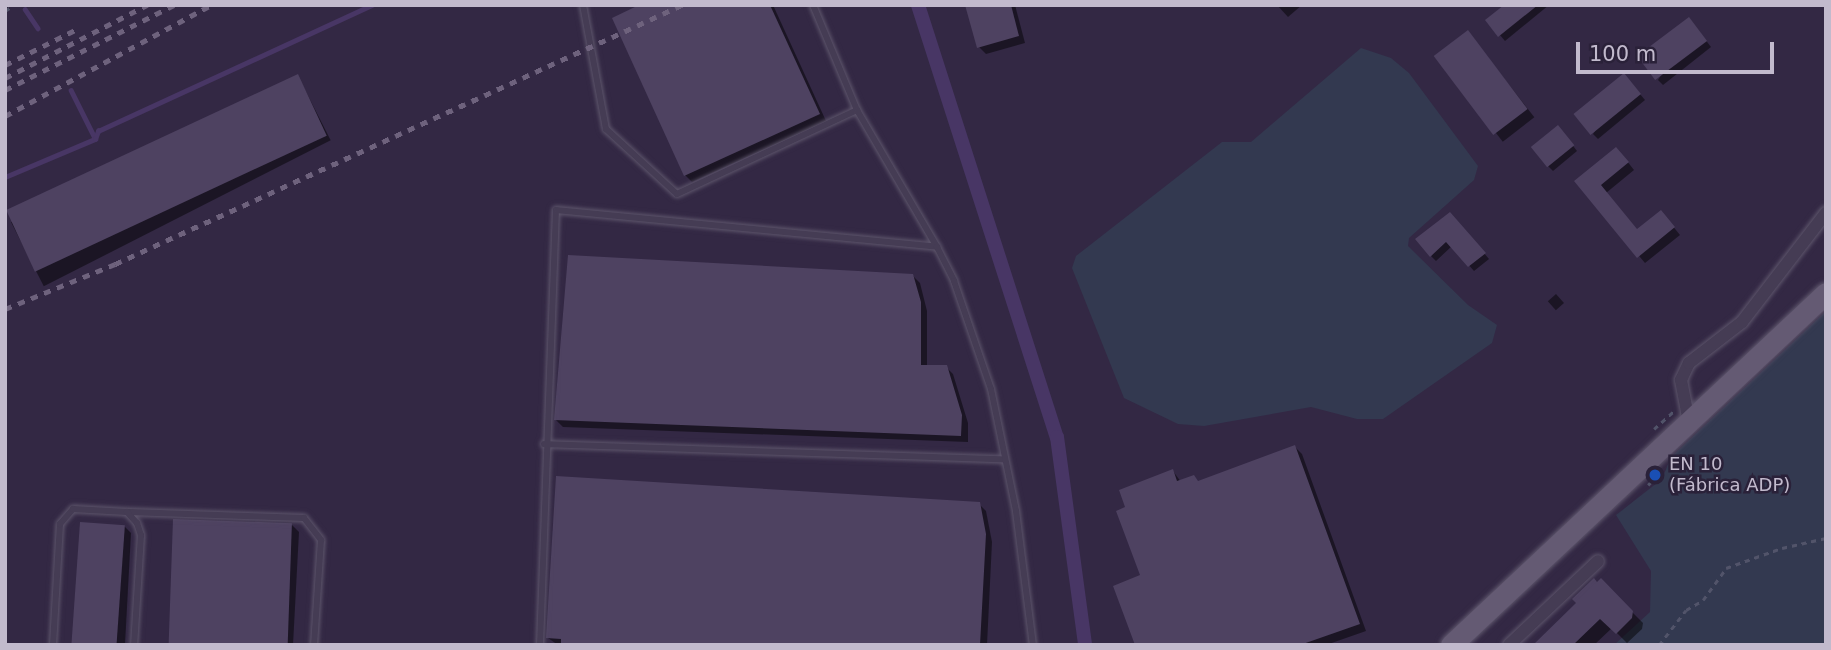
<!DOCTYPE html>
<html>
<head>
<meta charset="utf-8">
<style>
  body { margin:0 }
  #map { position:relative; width:1831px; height:650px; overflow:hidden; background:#332844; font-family:"DejaVu Sans",sans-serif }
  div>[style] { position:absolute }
  .green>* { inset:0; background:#333950 }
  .shadow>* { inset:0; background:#0007; transform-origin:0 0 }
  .stream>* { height:4.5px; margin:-2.25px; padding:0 2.25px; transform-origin:2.25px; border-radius:2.25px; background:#483665 }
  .canal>* { height:14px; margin:-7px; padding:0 7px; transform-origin:7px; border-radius:7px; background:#483665 }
  .building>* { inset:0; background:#4e4261; transform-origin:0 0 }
  .path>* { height:2.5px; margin-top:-1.25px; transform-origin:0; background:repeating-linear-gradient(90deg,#52546a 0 5px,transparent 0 10px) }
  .roads { filter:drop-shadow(0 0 2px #5d556b) drop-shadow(0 0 2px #5d556b) }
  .service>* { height:6px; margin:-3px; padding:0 3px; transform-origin:3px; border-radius:3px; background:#453c54 }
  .minor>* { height:12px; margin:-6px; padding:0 6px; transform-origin:6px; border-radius:6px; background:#453c54 }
  .primary>* { height:21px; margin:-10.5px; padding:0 10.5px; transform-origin:10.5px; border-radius:10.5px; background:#645a73 }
  .rail>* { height:4.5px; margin-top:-2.25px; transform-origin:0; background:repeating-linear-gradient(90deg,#6e627d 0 7px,transparent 0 14px) }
  .dots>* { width:19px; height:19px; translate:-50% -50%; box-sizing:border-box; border:4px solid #2a2139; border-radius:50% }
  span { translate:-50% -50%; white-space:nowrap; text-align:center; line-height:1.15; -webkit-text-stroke:5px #2a2139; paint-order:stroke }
  .poi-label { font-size:18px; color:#c2bacd }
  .left { translate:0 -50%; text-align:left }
  .frame { position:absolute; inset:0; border:7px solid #c2bacd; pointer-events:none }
  .scale { position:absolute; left:1576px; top:42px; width:198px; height:32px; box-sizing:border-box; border:4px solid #c2bacd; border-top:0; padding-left:9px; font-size:21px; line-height:24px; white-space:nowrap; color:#c2bacd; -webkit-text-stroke:5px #2a2139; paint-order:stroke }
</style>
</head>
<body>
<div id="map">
  <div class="green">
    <i style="clip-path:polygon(1361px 48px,1391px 58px,1409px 73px,1478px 166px,1474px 180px,1409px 238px,1408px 246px,1468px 305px,1497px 325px,1492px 343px,1383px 419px,1357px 419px,1311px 407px,1204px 426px,1178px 424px,1124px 398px,1072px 268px,1076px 256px,1222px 142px,1251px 142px)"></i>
    <i style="clip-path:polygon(1826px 311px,1826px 645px,1614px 645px,1650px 612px,1651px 571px,1616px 515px,1662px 479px,1671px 457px)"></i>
  </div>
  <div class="shadow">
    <i style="clip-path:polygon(644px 5px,773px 5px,826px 121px,692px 182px,685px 175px)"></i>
    <i style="clip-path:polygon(967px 5px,1015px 5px,1025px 43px,986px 54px,979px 47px)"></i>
    <i style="clip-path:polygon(1277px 5px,1302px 5px,1288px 17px)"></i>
    <i style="clip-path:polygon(1507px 5px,1549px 5px,1505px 41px,1488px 21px)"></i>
    <i style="clip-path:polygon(1694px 25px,1711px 47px,1663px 85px,1658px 80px)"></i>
    <i style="left:1474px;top:40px;width:98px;height:40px;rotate:52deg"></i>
    <i style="left:298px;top:76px;width:72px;height:322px;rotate:63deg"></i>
    <i style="clip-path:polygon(1629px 81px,1645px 100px,1598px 139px,1593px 134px)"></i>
    <i style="clip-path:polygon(1563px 133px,1577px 151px,1553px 171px,1548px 166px)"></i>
    <i style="clip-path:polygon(1623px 156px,1634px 170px,1606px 193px,1638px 231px,1667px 219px,1680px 235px,1645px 263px,1576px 181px)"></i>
    <i style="clip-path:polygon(1455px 219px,1489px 259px,1474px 271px,1452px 246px,1436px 261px,1431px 256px)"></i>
    <i style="clip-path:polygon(913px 276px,920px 283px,927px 311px,927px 367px,946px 367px,953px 374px,968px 423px,968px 442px,563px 427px,556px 420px)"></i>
    <i style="left:1556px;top:294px;width:12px;height:11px;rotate:48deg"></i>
    <i style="clip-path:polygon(1295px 447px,1302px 454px,1366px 631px,1326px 645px,1137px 645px,1142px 576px,1127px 508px,1173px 471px,1181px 482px,1199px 482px)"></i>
    <i style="clip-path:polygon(979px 504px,986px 511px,992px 542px,987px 645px,558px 645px,548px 638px)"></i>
    <i style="clip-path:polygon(292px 525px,299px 532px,293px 645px,169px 645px)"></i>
    <i style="clip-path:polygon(124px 526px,131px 533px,125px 645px,75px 645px)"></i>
    <i style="clip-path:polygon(1601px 581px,1643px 623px,1642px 629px,1627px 643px,1612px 628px,1594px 645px,1535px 645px)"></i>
  </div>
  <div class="stream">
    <i style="left:25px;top:9px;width:23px;rotate:56deg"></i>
    <i style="left:71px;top:90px;width:54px;rotate:63.4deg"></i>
    <i style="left:5px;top:177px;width:98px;rotate:-22.9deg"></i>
    <i style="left:95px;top:139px;width:9px;rotate:-69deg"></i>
    <i style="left:98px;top:131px;width:302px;rotate:-24.7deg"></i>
  </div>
  <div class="canal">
    <i style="left:918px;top:5px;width:454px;rotate:72.2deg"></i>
    <i style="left:1057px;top:437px;width:210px;rotate:82.3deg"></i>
  </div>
  <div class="building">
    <i style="clip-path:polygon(639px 5px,770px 5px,820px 114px,684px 176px,612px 18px)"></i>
    <i style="clip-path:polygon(965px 5px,1011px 5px,1019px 36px,977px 48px)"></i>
    <i style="clip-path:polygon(1504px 5px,1538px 5px,1498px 37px,1485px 20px)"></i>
    <i style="left:1689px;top:17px;width:30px;height:65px;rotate:53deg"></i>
    <i style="left:1468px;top:30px;width:99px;height:43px;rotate:53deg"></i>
    <i style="left:1624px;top:73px;width:27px;height:65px;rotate:51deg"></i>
    <i style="left:298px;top:74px;width:68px;height:322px;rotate:65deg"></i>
    <i style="left:1558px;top:125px;width:26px;height:35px;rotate:51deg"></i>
    <i style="clip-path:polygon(1616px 147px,1629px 162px,1601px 185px,1637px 229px,1661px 210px,1675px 227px,1637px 258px,1574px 181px)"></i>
    <i style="clip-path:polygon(1450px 212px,1486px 253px,1468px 267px,1446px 242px,1430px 257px,1415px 239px)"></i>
    <i style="clip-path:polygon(568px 255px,913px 274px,921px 302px,921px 365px,947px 365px,962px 415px,961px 436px,554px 420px)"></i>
    <i style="clip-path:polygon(1295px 445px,1360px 624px,1300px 645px,1135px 645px,1113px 586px,1140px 575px,1116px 511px,1125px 507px,1119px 490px,1173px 469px,1177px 481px,1194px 475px,1198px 481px)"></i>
    <i style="clip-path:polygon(556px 476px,980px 502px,986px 534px,980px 645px,561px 645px,561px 639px,546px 638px)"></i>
    <i style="left:173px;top:519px;width:119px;height:126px;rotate:2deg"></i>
    <i style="left:80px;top:522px;width:45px;height:123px;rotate:4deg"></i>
    <i style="clip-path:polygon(1594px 578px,1597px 582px,1601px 578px,1633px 611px,1632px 618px,1616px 634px,1600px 619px,1573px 645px,1533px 645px,1576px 603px,1572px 599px)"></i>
  </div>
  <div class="path">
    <i style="left:5px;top:11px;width:11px;rotate:-34deg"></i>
    <i style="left:1654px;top:429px;width:28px;rotate:-42deg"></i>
    <i style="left:1648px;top:485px;width:20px;rotate:-45deg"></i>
    <i style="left:1659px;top:645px;width:44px;rotate:-52.4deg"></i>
    <i style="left:1686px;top:610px;width:20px;rotate:-30deg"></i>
    <i style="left:1703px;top:600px;width:39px;rotate:-54deg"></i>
    <i style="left:1726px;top:568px;width:59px;rotate:-19.7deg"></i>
    <i style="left:1782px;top:548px;width:45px;rotate:-12.8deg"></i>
  </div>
  <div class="roads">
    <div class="service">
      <i style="left:583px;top:5px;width:126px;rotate:79.5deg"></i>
      <i style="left:606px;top:129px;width:96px;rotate:42.5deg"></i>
      <i style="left:677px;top:194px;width:199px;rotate:-25deg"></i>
      <i style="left:813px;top:5px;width:114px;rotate:67.3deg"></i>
      <i style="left:857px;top:110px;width:159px;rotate:59.7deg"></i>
      <i style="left:544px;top:444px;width:461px;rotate:1.9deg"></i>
      <i style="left:129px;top:512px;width:175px;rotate:2deg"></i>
      <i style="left:304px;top:518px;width:28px;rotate:52deg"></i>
      <i style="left:321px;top:540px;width:105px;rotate:93.8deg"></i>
      <i style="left:53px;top:645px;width:121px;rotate:-86.7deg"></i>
      <i style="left:60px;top:524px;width:20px;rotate:-49deg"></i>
      <i style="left:73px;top:509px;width:54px;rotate:3.2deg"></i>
      <i style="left:127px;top:512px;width:15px;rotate:48deg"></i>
      <i style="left:137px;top:523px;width:13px;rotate:72deg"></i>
      <i style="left:141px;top:535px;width:110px;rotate:93.6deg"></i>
      <i style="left:540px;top:645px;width:435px;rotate:-87.9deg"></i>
      <i style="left:556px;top:210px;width:383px;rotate:5.5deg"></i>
      <i style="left:937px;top:247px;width:38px;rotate:63deg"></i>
      <i style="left:954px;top:281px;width:114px;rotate:71.1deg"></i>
      <i style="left:991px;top:389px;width:125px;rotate:78.4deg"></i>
      <i style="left:1016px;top:511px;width:135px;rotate:82.8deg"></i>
    </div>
    <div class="minor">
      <i style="left:1689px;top:422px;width:43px;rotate:-100.8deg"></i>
      <i style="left:1681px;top:380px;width:19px;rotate:-65deg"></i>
      <i style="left:1689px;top:363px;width:67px;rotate:-37.7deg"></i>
      <i style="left:1742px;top:322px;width:138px;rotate:-52.4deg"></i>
      <i style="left:1509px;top:645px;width:122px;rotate:-43.3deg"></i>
    </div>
    <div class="primary">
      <i style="left:1451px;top:645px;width:514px;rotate:-43.19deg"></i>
    </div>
  </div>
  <div class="rail">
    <i style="left:5px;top:65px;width:80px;rotate:-26.6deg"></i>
    <i style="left:5px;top:78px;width:160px;rotate:-27.2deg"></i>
    <i style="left:5px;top:90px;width:189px;rotate:-26.7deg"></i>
    <i style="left:5px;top:116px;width:234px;rotate:-28.3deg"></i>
    <i style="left:5px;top:309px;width:119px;rotate:-22.2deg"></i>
    <i style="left:115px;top:264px;width:623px;rotate:-24.55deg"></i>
  </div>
  <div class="dots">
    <i style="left:1655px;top:475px;background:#1a4fb4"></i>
  </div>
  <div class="poi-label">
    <span class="left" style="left:1669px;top:475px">EN 10<br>(Fábrica ADP)</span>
  </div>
  <div class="frame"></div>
  <div class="scale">100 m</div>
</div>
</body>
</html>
